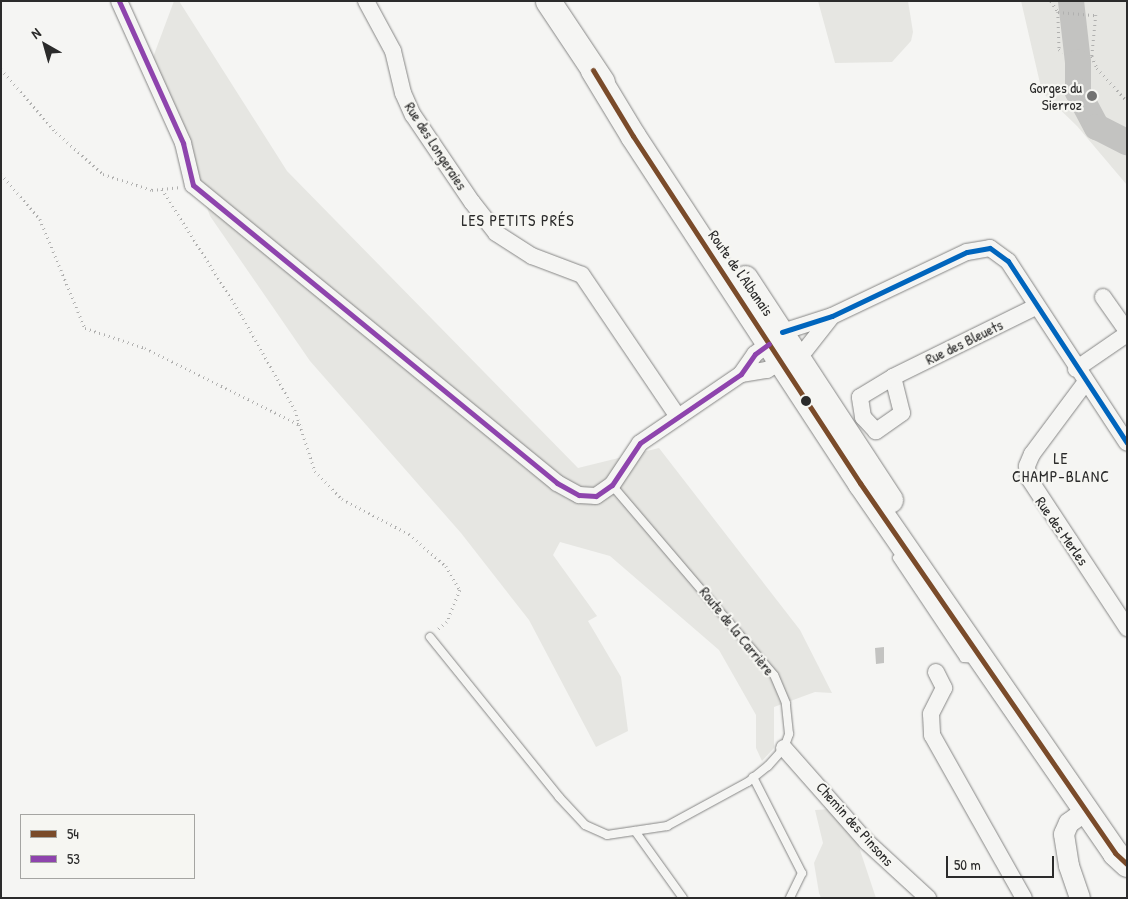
<!DOCTYPE html>
<html>
<head>
<meta charset="utf-8">
<style>
  body { margin:0 }
  #map { position:relative; width:1128px; height:899px; overflow:hidden; background:#f5f5f3; font-family:"Patrick Hand",sans-serif }
  div>[style] { position:absolute }
  .green>* { inset:0; background:#e6e6e2 }
  .water>* { inset:0; background:#c3c3c1 }
  .river>* { height:26px; margin:-13px; padding:0 13px; transform-origin:13px; border-radius:13px; background:#c3c3c1 }
  .path>* { height:2.5px; margin-top:-1.25px; transform-origin:0; background:repeating-linear-gradient(90deg,#b0b0af 0 1px,transparent 0 5px) }
  .roads { filter:drop-shadow(0 0 1px #868685) drop-shadow(0 0 1px #868685) }
  .service>* { height:8px; margin:-4px; padding:0 4px; transform-origin:4px; border-radius:4px; background:#f5f5f3 }
  .minor>* { height:16px; margin:-8px; padding:0 8px; transform-origin:8px; border-radius:8px; background:#f5f5f3 }
  .tertiary>* { height:20px; margin:-10px; padding:0 10px; transform-origin:10px; border-radius:10px; background:#f5f5f3 }
  .primary>* { height:25px; margin:-12.5px; padding:0 12.5px; transform-origin:12.5px; border-radius:12.5px; background:#f5f5f3 }
  .bus-1>* { height:5px; margin:-2.5px; padding:0 2.5px; transform-origin:2.5px; border-radius:2.5px; background:#7a4b2a }
  .bus-2>* { height:5px; margin:-2.5px; padding:0 2.5px; transform-origin:2.5px; border-radius:2.5px; background:#8e44ad }
  .bus-3>* { height:5px; margin:-2.5px; padding:0 2.5px; transform-origin:2.5px; border-radius:2.5px; background:#0065bd }
  .dots>* { width:14px; height:14px; translate:-50% -50%; box-sizing:border-box; border:2px solid #f6f6f2; border-radius:50% }
  span { translate:-50% -50%; white-space:nowrap; text-align:center; line-height:1.15; -webkit-text-stroke:4.5px #f6f6f2; paint-order:stroke }
  .poi-label { font-size:15px; color:#2b2b2b }
  .right { translate:-100% -50%; text-align:right }
  .street-label { font-size:15px; color:#2b2b2b }
  .neighbourhood-label { font-size:16px; color:#2b2b2b; letter-spacing:1px }
  .frame { position:absolute; inset:0; border:2px solid #2b2b2b; pointer-events:none }
  .legend { position:absolute; left:20px; top:814px; width:175px; height:65px; box-sizing:border-box; background:#f6f6f2; border:1px solid #a5a5a2; margin:0; padding:6px 9px; list-style:none; font-size:15px; color:#2b2b2b }
  .legend li { display:flex; align-items:center; gap:10px; height:25px }
  .legend b { width:25px; border:1px solid #a5a5a2 }
  .north { position:absolute; left:20px; top:20px; width:50px; height:50px; -webkit-text-stroke:4px #f6f6f2; paint-order:stroke; rotate:322deg; font-size:14px; font-weight:700; line-height:20px; text-align:center; color:#2b2b2b }
  .north::after { content:''; display:block; margin:auto; width:18px; height:22px; background:#2b2b2b; clip-path:polygon(50% 0,100% 100%,50% 72%,0 100%) }
  .scale { position:absolute; left:946px; top:856px; width:108px; height:22px; box-sizing:border-box; border:2px solid #2b2b2b; border-top:0; padding-left:6px; font-size:15px; line-height:18px; white-space:nowrap; color:#2b2b2b; -webkit-text-stroke:4px #f6f6f2; paint-order:stroke }
</style>
</head>
<body>
<div id="map">
  <div class="green">
    <i style="clip-path:polygon(174px 1px,179px 1px,287px 171px,578px 468px,659px 448px,800px 630px,832px 693px,815px 692px,774px 707px,774px 748px,762px 761px,756px 748px,756px 715px,719px 650px,610px 556px,560px 542px,553px 555px,597px 616px,588px 621px,621px 677px,628px 731px,596px 747px,529px 620px,461px 533px,310px 361px,210px 216px,152px 60px)"></i>
    <i style="clip-path:polygon(818px 1px,908px 1px,913px 32px,911px 41px,892px 62px,835px 63px)"></i>
    <i style="clip-path:polygon(1021px 1px,1127px 1px,1127px 185px,1077px 126px,1042px 92px)"></i>
    <i style="clip-path:polygon(846px 808px,876px 898px,821px 898px,819px 893px,814px 863px,823px 843px,815px 810px)"></i>
  </div>
  <div class="water">
    <i style="clip-path:polygon(884px 647px,884px 663px,876px 664px,875px 648px)"></i>
  </div>
  <div class="river">
    <i style="left:1071px;top:1px;width:61px;rotate:83.5deg"></i>
    <i style="left:1078px;top:62px;width:30px;rotate:90deg"></i>
    <i style="left:1078px;top:92px;width:40px;rotate:62deg"></i>
    <i style="left:1097px;top:127px;width:34px;rotate:27deg"></i>
  </div>
  <div class="path">
    <i style="left:1051px;top:1px;width:13px;rotate:58deg"></i>
    <i style="left:1058px;top:12px;width:37px;rotate:88deg"></i>
    <i style="left:1059px;top:49px;width:5px;rotate:37deg"></i>
    <i style="left:1058px;top:12px;width:38px;rotate:5deg"></i>
    <i style="left:1096px;top:15px;width:41px;rotate:95.6deg"></i>
    <i style="left:1092px;top:56px;width:13px;rotate:67deg"></i>
    <i style="left:1097px;top:68px;width:45px;rotate:47.7deg"></i>
    <i style="left:1px;top:69px;width:84px;rotate:48.9deg"></i>
    <i style="left:56px;top:132px;width:63px;rotate:41.8deg"></i>
    <i style="left:103px;top:174px;width:52px;rotate:18.1deg"></i>
    <i style="left:152px;top:190px;width:27px;rotate:-6deg"></i>
    <i style="left:1px;top:174px;width:60px;rotate:49.1deg"></i>
    <i style="left:40px;top:219px;width:118px;rotate:67.6deg"></i>
    <i style="left:85px;top:328px;width:63px;rotate:18.4deg"></i>
    <i style="left:145px;top:348px;width:175px;rotate:26.4deg"></i>
    <i style="left:162px;top:189px;width:148px;rotate:57.7deg"></i>
    <i style="left:241px;top:314px;width:110px;rotate:60.6deg"></i>
    <i style="left:295px;top:410px;width:64px;rotate:71.8deg"></i>
    <i style="left:315px;top:471px;width:39px;rotate:46deg"></i>
    <i style="left:342px;top:499px;width:76px;rotate:27.6deg"></i>
    <i style="left:409px;top:534px;width:49px;rotate:40.9deg"></i>
    <i style="left:446px;top:566px;width:28px;rotate:60deg"></i>
    <i style="left:460px;top:590px;width:35px;rotate:112deg"></i>
    <i style="left:447px;top:622px;width:13px;rotate:141deg"></i>
  </div>
  <div class="roads">
    <div class="service">
      <i style="left:897px;top:558px;width:120px;rotate:56.2deg"></i>
      <i style="left:964px;top:658px;width:12px;rotate:5deg"></i>
      <i style="left:430px;top:637px;width:206px;rotate:51.1deg"></i>
      <i style="left:559px;top:797px;width:38px;rotate:47deg"></i>
      <i style="left:585px;top:825px;width:24px;rotate:24deg"></i>
      <i style="left:607px;top:835px;width:61px;rotate:-8.5deg"></i>
      <i style="left:667px;top:826px;width:92px;rotate:-28.5deg"></i>
      <i style="left:748px;top:782px;width:26px;rotate:-39deg"></i>
      <i style="left:768px;top:766px;width:24px;rotate:-48deg"></i>
      <i style="left:784px;top:748px;width:15px;rotate:-70deg"></i>
      <i style="left:789px;top:734px;width:31px;rotate:-96deg"></i>
      <i style="left:786px;top:703px;width:30px;rotate:-113deg"></i>
      <i style="left:774px;top:675px;width:250px;rotate:-130.5deg"></i>
      <i style="left:753px;top:777px;width:108px;rotate:63deg"></i>
      <i style="left:802px;top:873px;width:28px;rotate:116deg"></i>
      <i style="left:635px;top:831px;width:82px;rotate:54.4deg"></i>
    </div>
    <div class="minor">
      <i style="left:119px;top:1px;width:156px;rotate:65.7deg"></i>
      <i style="left:183px;top:143px;width:43px;rotate:76.6deg"></i>
      <i style="left:193px;top:185px;width:470px;rotate:39.3deg"></i>
      <i style="left:557px;top:483px;width:25px;rotate:29deg"></i>
      <i style="left:579px;top:495px;width:17px;rotate:3deg"></i>
      <i style="left:596px;top:496px;width:19px;rotate:-35deg"></i>
      <i style="left:612px;top:485px;width:50px;rotate:-56.3deg"></i>
      <i style="left:640px;top:443px;width:122px;rotate:-34.3deg"></i>
      <i style="left:741px;top:374px;width:24px;rotate:-55deg"></i>
      <i style="left:755px;top:354px;width:17px;rotate:-36deg"></i>
      <i style="left:366px;top:1px;width:57px;rotate:61.6deg"></i>
      <i style="left:393px;top:51px;width:43px;rotate:76.6deg"></i>
      <i style="left:403px;top:93px;width:24px;rotate:66deg"></i>
      <i style="left:413px;top:115px;width:105px;rotate:55.9deg"></i>
      <i style="left:472px;top:202px;width:39px;rotate:52deg"></i>
      <i style="left:496px;top:233px;width:43px;rotate:32.6deg"></i>
      <i style="left:532px;top:256px;width:53px;rotate:20.8deg"></i>
      <i style="left:582px;top:275px;width:171px;rotate:55.9deg"></i>
      <i style="left:1103px;top:297px;width:42px;rotate:54.8deg"></i>
      <i style="left:782px;top:332px;width:52px;rotate:-17.7deg"></i>
      <i style="left:832px;top:316px;width:149px;rotate:-25.4deg"></i>
      <i style="left:967px;top:252px;width:23px;rotate:-10deg"></i>
      <i style="left:990px;top:248px;width:22px;rotate:36deg"></i>
      <i style="left:1008px;top:261px;width:217px;rotate:56.8deg"></i>
      <i style="left:799px;top:358px;width:53px;rotate:-51.8deg"></i>
      <i style="left:1076px;top:369px;width:62px;rotate:-34.5deg"></i>
      <i style="left:741px;top:374px;width:26px;rotate:-9deg"></i>
      <i style="left:767px;top:370px;width:15px;rotate:-32deg"></i>
      <i style="left:780px;top:362px;width:9px;rotate:-90deg"></i>
      <i style="left:893px;top:377px;width:37px;rotate:76deg"></i>
      <i style="left:902px;top:413px;width:32px;rotate:145deg"></i>
      <i style="left:876px;top:431px;width:19px;rotate:-133deg"></i>
      <i style="left:863px;top:417px;width:20px;rotate:-99deg"></i>
      <i style="left:860px;top:397px;width:39px;rotate:-31deg"></i>
      <i style="left:893px;top:377px;width:158px;rotate:-26.2deg"></i>
      <i style="left:1085px;top:383px;width:89px;rotate:126.7deg"></i>
      <i style="left:1032px;top:454px;width:13px;rotate:113deg"></i>
      <i style="left:1027px;top:466px;width:11px;rotate:85deg"></i>
      <i style="left:1028px;top:477px;width:181px;rotate:56.7deg"></i>
      <i style="left:936px;top:672px;width:18px;rotate:63deg"></i>
      <i style="left:944px;top:688px;width:29px;rotate:117deg"></i>
      <i style="left:931px;top:714px;width:21px;rotate:87deg"></i>
      <i style="left:932px;top:735px;width:187px;rotate:60.6deg"></i>
      <i style="left:784px;top:748px;width:125px;rotate:48.6deg"></i>
      <i style="left:867px;top:842px;width:83px;rotate:42.6deg"></i>
    </div>
    <div class="tertiary">
      <i style="left:1080px;top:898px;width:34px;rotate:-109deg"></i>
      <i style="left:1069px;top:866px;width:32px;rotate:-99deg"></i>
      <i style="left:1064px;top:834px;width:12px;rotate:-66deg"></i>
      <i style="left:1069px;top:823px;width:22px;rotate:-36deg"></i>
    </div>
    <div class="primary">
      <i style="left:548px;top:1px;width:97px;rotate:56.3deg"></i>
      <i style="left:593px;top:70px;width:77px;rotate:58.8deg"></i>
      <i style="left:633px;top:136px;width:415px;rotate:56.8deg"></i>
      <i style="left:860px;top:483px;width:449px;rotate:55.4deg"></i>
      <i style="left:1115px;top:853px;width:16px;rotate:43deg"></i>
      <i style="left:745px;top:278px;width:265px;rotate:56.8deg"></i>
    </div>
  </div>
  <div class="bus-1">
    <i style="left:593px;top:70px;width:77px;rotate:58.8deg"></i>
    <i style="left:633px;top:136px;width:415px;rotate:56.8deg"></i>
    <i style="left:860px;top:483px;width:449px;rotate:55.4deg"></i>
    <i style="left:1115px;top:853px;width:16px;rotate:43deg"></i>
  </div>
  <div class="bus-2">
    <i style="left:119px;top:1px;width:156px;rotate:65.7deg"></i>
    <i style="left:183px;top:143px;width:43px;rotate:76.6deg"></i>
    <i style="left:193px;top:185px;width:470px;rotate:39.3deg"></i>
    <i style="left:557px;top:483px;width:25px;rotate:29deg"></i>
    <i style="left:579px;top:495px;width:17px;rotate:3deg"></i>
    <i style="left:596px;top:496px;width:19px;rotate:-35deg"></i>
    <i style="left:612px;top:485px;width:50px;rotate:-56.3deg"></i>
    <i style="left:640px;top:443px;width:122px;rotate:-34.3deg"></i>
    <i style="left:741px;top:374px;width:24px;rotate:-55deg"></i>
    <i style="left:755px;top:354px;width:17px;rotate:-36deg"></i>
  </div>
  <div class="bus-3">
    <i style="left:782px;top:332px;width:52px;rotate:-17.7deg"></i>
    <i style="left:832px;top:316px;width:149px;rotate:-25.4deg"></i>
    <i style="left:967px;top:252px;width:23px;rotate:-10deg"></i>
    <i style="left:990px;top:248px;width:22px;rotate:36deg"></i>
    <i style="left:1008px;top:261px;width:217px;rotate:56.8deg"></i>
  </div>
  <div class="dots">
    <i style="left:1092px;top:96px;background:#727271"></i>
    <i style="left:806px;top:401px;background:#2b2b2b"></i>
  </div>
  <div class="poi-label">
    <span class="right" style="left:1082px;top:96px">Gorges du<br>Sierroz</span>
  </div>
  <div class="street-label">
    <span style="left:436px;top:146px;rotate:57deg">Rue des Longeraies</span>
    <span style="left:741px;top:273px;rotate:55deg">Route de l'Albanais</span>
    <span style="left:964px;top:342px;rotate:-26deg">Rue des Bleuets</span>
    <span style="left:1062px;top:531px;rotate:55deg">Rue des Merles</span>
    <span style="left:737px;top:631px;rotate:51deg">Route de la Carrière</span>
    <span style="left:855px;top:824px;rotate:48deg">Chemin des Pinsons</span>
  </div>
  <div class="neighbourhood-label">
    <span style="left:518px;top:220px">LES PETITS PRÉS</span>
    <span style="left:1061px;top:467px">LE<br>CHAMP-BLANC</span>
  </div>
  <div class="frame"></div>
  <ul class="legend">
  <li><b style="height:6px;background:#7a4b2a"></b>54</li>
  <li><b style="height:6px;background:#8e44ad"></b>53</li>
  </ul>
  <div class="north">N</div>
  <div class="scale">50 m</div>
</div>
</body>
</html>
